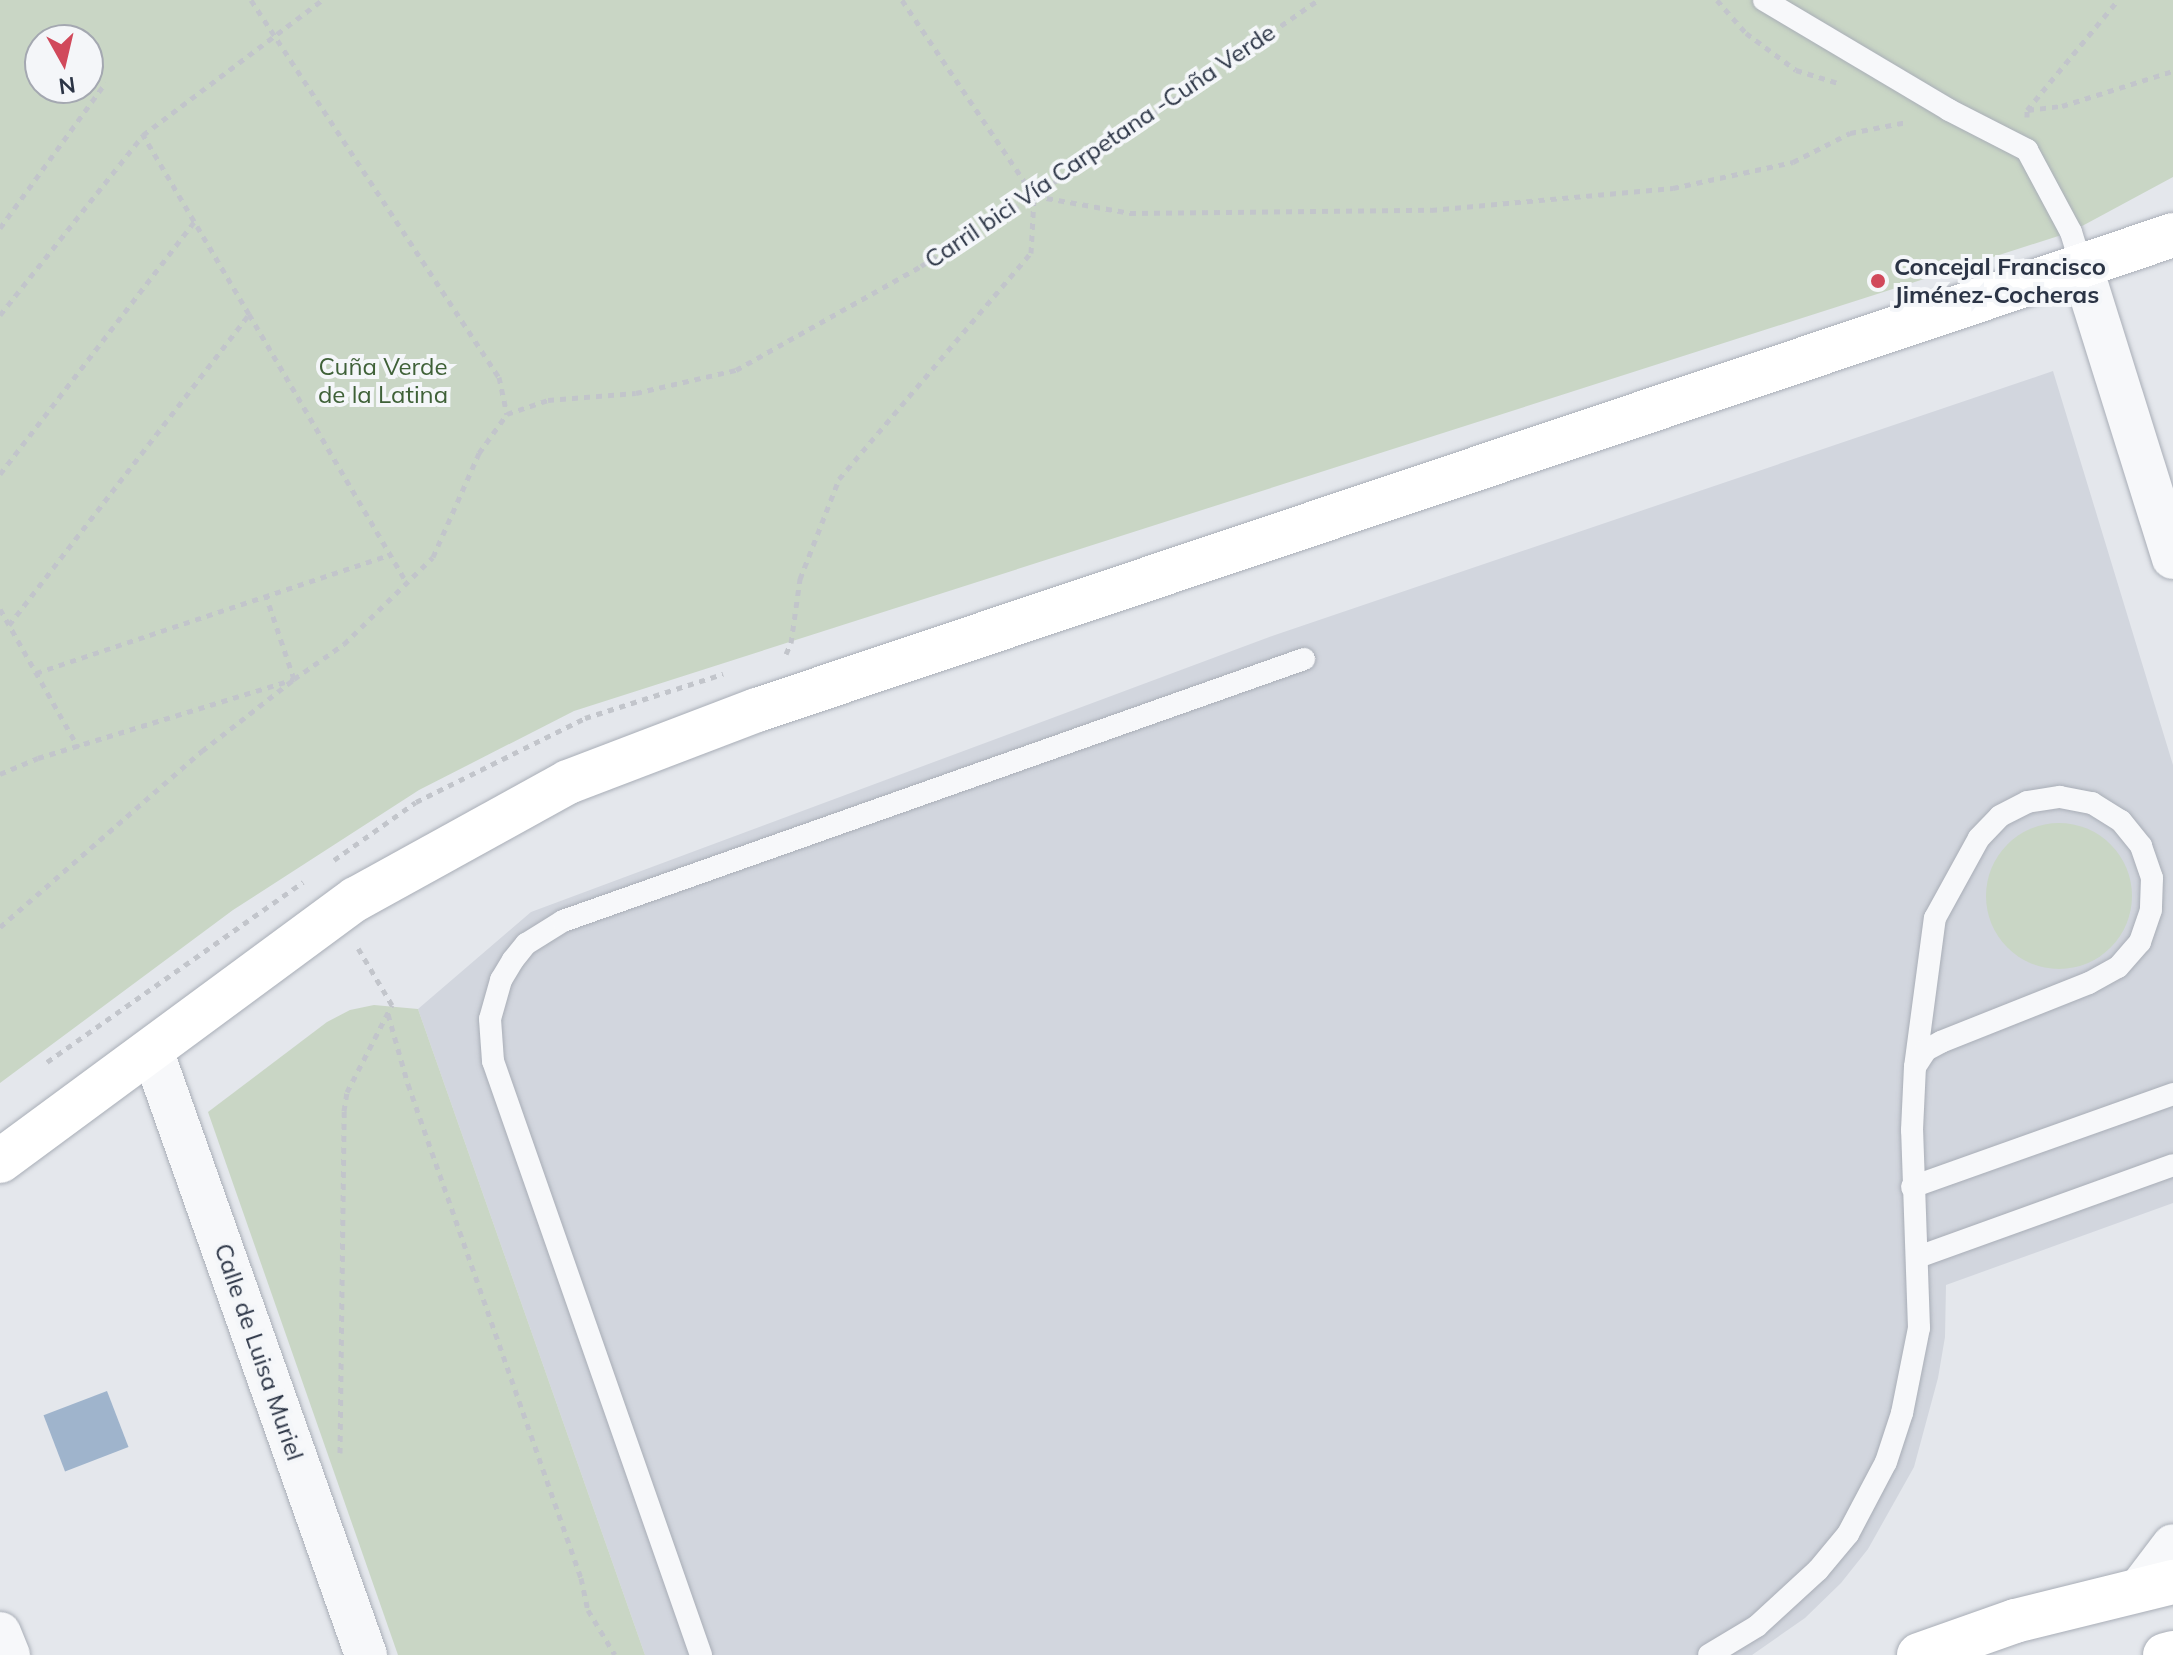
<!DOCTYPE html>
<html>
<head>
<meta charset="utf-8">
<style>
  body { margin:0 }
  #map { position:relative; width:2173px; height:1655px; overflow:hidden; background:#e4e7ec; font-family:Mulish,sans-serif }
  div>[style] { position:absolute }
  .built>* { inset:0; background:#d2d6de }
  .green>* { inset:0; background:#c9d6c5 }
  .round { border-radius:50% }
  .water>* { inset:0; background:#9fb4cc; transform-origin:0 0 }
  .path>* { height:5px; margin-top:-2.5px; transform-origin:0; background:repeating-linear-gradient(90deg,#c2c5cb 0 6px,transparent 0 12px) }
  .roads { filter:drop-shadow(0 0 2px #a9aeb7) drop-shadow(0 0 2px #a9aeb7) }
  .lane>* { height:22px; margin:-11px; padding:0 11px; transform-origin:11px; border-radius:11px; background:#f7f8fa }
  .street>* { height:42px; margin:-21px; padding:0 21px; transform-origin:21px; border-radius:21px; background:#f7f8fa }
  .secondary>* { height:44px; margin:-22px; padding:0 22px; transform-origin:22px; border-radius:22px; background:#fff }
  .dots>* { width:22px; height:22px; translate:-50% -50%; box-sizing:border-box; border:4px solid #f4f6f9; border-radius:50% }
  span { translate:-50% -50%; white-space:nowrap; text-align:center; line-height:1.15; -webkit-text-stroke:8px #f4f6f9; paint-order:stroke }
  .street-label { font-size:24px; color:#2b3445 }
  .poi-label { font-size:24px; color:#2b3445; font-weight:700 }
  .left { translate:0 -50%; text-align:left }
  .park-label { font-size:24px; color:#3f6138 }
  .north { position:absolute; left:24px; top:24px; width:80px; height:80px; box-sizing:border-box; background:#f4f6f9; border:2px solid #a4a8b1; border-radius:50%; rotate:172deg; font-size:22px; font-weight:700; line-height:32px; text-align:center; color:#2b3445 }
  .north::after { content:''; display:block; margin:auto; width:28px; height:36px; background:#d1495b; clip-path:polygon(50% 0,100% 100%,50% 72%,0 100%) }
</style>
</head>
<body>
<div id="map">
  <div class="built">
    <i style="clip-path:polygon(2053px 371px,2173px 765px,2173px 1203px,1946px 1285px,1945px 1337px,1938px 1378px,1914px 1467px,1868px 1549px,1841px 1583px,1805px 1618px,1752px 1655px,645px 1655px,418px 1009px,531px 912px,1275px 635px)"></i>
  </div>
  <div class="green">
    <i style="clip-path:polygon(evenodd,0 0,2173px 0,2173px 177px,2071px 232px,574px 711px,419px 790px,233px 910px,0 1083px,0 0,40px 40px,88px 40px,88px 88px,40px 88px,40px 40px)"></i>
    <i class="round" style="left:1986px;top:823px;width:146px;height:146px"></i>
    <i style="clip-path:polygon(374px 1005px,418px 1009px,645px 1655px,398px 1655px,208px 1112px,327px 1022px,350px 1010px)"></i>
  </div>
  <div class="water">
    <i style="left:107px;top:1391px;width:60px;height:68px;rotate:69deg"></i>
  </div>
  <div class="path">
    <i style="left:251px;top:0;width:451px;rotate:56.7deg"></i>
    <i style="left:499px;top:377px;width:38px;rotate:78deg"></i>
    <i style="left:902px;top:0;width:236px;rotate:56deg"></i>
    <i style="left:1717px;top:0;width:44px;rotate:48.7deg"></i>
    <i style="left:1746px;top:33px;width:62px;rotate:36.5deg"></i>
    <i style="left:1796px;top:70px;width:47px;rotate:17.3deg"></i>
    <i style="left:2028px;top:110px;width:34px;rotate:-7deg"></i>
    <i style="left:2062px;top:106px;width:116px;rotate:-17.5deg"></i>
    <i style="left:2027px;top:117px;width:7px;rotate:-90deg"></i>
    <i style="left:2027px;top:110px;width:143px;rotate:-50.4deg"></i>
    <i style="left:1035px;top:196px;width:97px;rotate:10.1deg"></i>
    <i style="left:1130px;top:213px;width:301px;rotate:-0.6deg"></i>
    <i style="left:1431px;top:210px;width:243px;rotate:-5.2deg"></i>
    <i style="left:1673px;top:188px;width:123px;rotate:-12.2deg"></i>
    <i style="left:1793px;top:162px;width:64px;rotate:-27deg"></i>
    <i style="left:1850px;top:133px;width:58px;rotate:-10.9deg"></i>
    <i style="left:0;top:228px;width:180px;rotate:-54deg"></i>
    <i style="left:249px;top:314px;width:312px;rotate:59.6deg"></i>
    <i style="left:0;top:315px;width:230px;rotate:-51.5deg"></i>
    <i style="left:143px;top:135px;width:224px;rotate:-37deg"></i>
    <i style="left:0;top:474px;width:318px;rotate:-52.4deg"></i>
    <i style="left:0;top:609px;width:159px;rotate:60.5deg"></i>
    <i style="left:9px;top:625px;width:393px;rotate:-52.3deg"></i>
    <i style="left:249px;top:314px;width:208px;rotate:-120.6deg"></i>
    <i style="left:786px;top:654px;width:12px;rotate:-66deg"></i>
    <i style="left:791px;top:643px;width:65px;rotate:-82deg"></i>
    <i style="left:800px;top:579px;width:107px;rotate:-68.7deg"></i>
    <i style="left:839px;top:479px;width:297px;rotate:-49.7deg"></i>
    <i style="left:1031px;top:253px;width:56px;rotate:-86.9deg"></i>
    <i style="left:36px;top:673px;width:371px;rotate:-18.5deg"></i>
    <i style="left:0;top:774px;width:41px;rotate:-22.8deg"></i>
    <i style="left:38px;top:758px;width:268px;rotate:-17.1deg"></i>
    <i style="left:294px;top:679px;width:61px;rotate:-35deg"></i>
    <i style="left:344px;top:644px;width:124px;rotate:-44.3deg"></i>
    <i style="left:433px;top:557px;width:114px;rotate:-66.1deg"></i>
    <i style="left:479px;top:453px;width:48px;rotate:-54.3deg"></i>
    <i style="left:507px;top:414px;width:43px;rotate:-18.9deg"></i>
    <i style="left:548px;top:400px;width:88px;rotate:-4.5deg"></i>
    <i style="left:636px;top:393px;width:103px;rotate:-13deg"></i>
    <i style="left:736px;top:370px;width:212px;rotate:-29.3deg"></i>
    <i style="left:921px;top:266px;width:133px;rotate:-31.8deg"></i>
    <i style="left:1034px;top:196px;width:345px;rotate:-34.6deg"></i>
    <i style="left:334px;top:860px;width:100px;rotate:-35.3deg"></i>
    <i style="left:416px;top:802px;width:189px;rotate:-26.4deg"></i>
    <i style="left:585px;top:718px;width:145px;rotate:-17.7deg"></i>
    <i style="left:0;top:927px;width:268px;rotate:-41.1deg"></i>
    <i style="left:202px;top:751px;width:117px;rotate:-38deg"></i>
    <i style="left:294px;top:679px;width:88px;rotate:-108.6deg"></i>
    <i style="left:388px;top:1014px;width:73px;rotate:74.1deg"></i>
    <i style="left:408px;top:1084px;width:523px;rotate:70.7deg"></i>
    <i style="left:581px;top:1578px;width:33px;rotate:78deg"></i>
    <i style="left:588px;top:1610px;width:52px;rotate:59deg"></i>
    <i style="left:47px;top:1062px;width:313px;rotate:-35.1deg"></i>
    <i style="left:340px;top:1453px;width:342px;rotate:-89.3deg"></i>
    <i style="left:344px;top:1111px;width:19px;rotate:-81deg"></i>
    <i style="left:347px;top:1092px;width:98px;rotate:-62.7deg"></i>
    <i style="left:392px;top:1005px;width:66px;rotate:-120.8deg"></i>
  </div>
  <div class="roads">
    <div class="lane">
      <i style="left:1764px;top:0;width:215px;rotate:30.7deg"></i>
      <i style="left:1949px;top:110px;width:88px;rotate:27.1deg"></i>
      <i style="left:2027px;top:150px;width:93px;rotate:61.8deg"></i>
      <i style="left:2071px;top:232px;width:34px;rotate:73deg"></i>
      <i style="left:1912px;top:1187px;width:277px;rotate:-19.6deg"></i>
      <i style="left:1918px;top:1257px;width:271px;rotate:-19.8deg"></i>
      <i style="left:701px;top:1655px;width:629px;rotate:-109.3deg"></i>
      <i style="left:493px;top:1061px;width:42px;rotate:-94.1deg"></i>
      <i style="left:490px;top:1019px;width:41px;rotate:-74.2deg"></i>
      <i style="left:501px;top:980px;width:23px;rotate:-59deg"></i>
      <i style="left:513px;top:960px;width:21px;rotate:-51deg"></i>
      <i style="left:526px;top:944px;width:44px;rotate:-31.9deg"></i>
      <i style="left:563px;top:921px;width:786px;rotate:-19.47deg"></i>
      <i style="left:1709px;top:1655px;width:56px;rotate:-31.1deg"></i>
      <i style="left:1757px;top:1626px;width:83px;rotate:-42.6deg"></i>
      <i style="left:1818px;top:1570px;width:47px;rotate:-50.2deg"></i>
      <i style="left:1848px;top:1534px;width:81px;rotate:-62.2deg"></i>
      <i style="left:1886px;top:1462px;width:52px;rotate:-71.9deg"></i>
      <i style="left:1902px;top:1413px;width:87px;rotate:-78.7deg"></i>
      <i style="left:1919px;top:1328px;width:198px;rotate:-92deg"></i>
      <i style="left:1912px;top:1130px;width:63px;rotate:-87.3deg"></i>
      <i style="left:1915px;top:1067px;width:150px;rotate:-82.4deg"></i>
      <i style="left:1935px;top:918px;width:91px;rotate:-61.2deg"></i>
      <i style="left:1979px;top:838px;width:30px;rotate:-46deg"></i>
      <i style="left:2000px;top:816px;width:30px;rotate:-27deg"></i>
      <i style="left:2027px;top:802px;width:33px;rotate:-9deg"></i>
      <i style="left:2060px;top:797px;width:33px;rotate:11deg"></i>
      <i style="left:2092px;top:803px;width:34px;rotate:32deg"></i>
      <i style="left:2121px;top:821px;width:32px;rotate:51deg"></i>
      <i style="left:2141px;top:846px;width:34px;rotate:71deg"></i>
      <i style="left:2152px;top:878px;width:32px;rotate:92deg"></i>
      <i style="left:2151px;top:910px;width:34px;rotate:109deg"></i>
      <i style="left:2140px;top:942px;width:33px;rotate:131deg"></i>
      <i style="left:2118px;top:967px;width:33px;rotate:151deg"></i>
      <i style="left:2089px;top:983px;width:159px;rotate:158.3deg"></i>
      <i style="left:1941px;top:1042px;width:17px;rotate:152deg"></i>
      <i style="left:1926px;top:1050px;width:20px;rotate:123deg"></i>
    </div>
    <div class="street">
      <i style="left:2081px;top:265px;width:307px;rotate:72.6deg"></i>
      <i style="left:152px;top:1050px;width:642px;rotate:70.52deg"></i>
      <i style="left:2139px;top:1590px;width:56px;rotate:-52.9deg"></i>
      <i style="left:0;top:1633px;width:24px;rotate:68deg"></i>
    </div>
    <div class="secondary">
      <i style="left:0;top:1161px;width:442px;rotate:-36.4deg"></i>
      <i style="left:356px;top:899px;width:242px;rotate:-28.9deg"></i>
      <i style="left:568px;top:782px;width:202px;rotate:-20.9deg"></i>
      <i style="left:757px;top:710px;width:1494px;rotate:-18.54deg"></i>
      <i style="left:1919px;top:1655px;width:102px;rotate:-19.5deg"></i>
      <i style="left:2015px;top:1621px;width:163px;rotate:-13.9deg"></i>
      <i style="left:2165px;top:1655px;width:8px;rotate:-14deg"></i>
    </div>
  </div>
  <div class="dots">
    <i style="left:1878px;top:281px;background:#d1495b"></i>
  </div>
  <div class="street-label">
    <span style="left:1100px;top:146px;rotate:-34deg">Carril bici Vía Carpetana -Cuña Verde</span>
    <span style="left:259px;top:1352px;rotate:71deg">Calle de Luisa Muriel</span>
  </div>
  <div class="poi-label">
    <span class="left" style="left:1894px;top:281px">Concejal Francisco<br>Jiménez-Cocheras</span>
  </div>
  <div class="park-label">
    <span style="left:383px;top:381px">Cuña Verde<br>de la Latina</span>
  </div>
  <div class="north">N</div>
</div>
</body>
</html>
